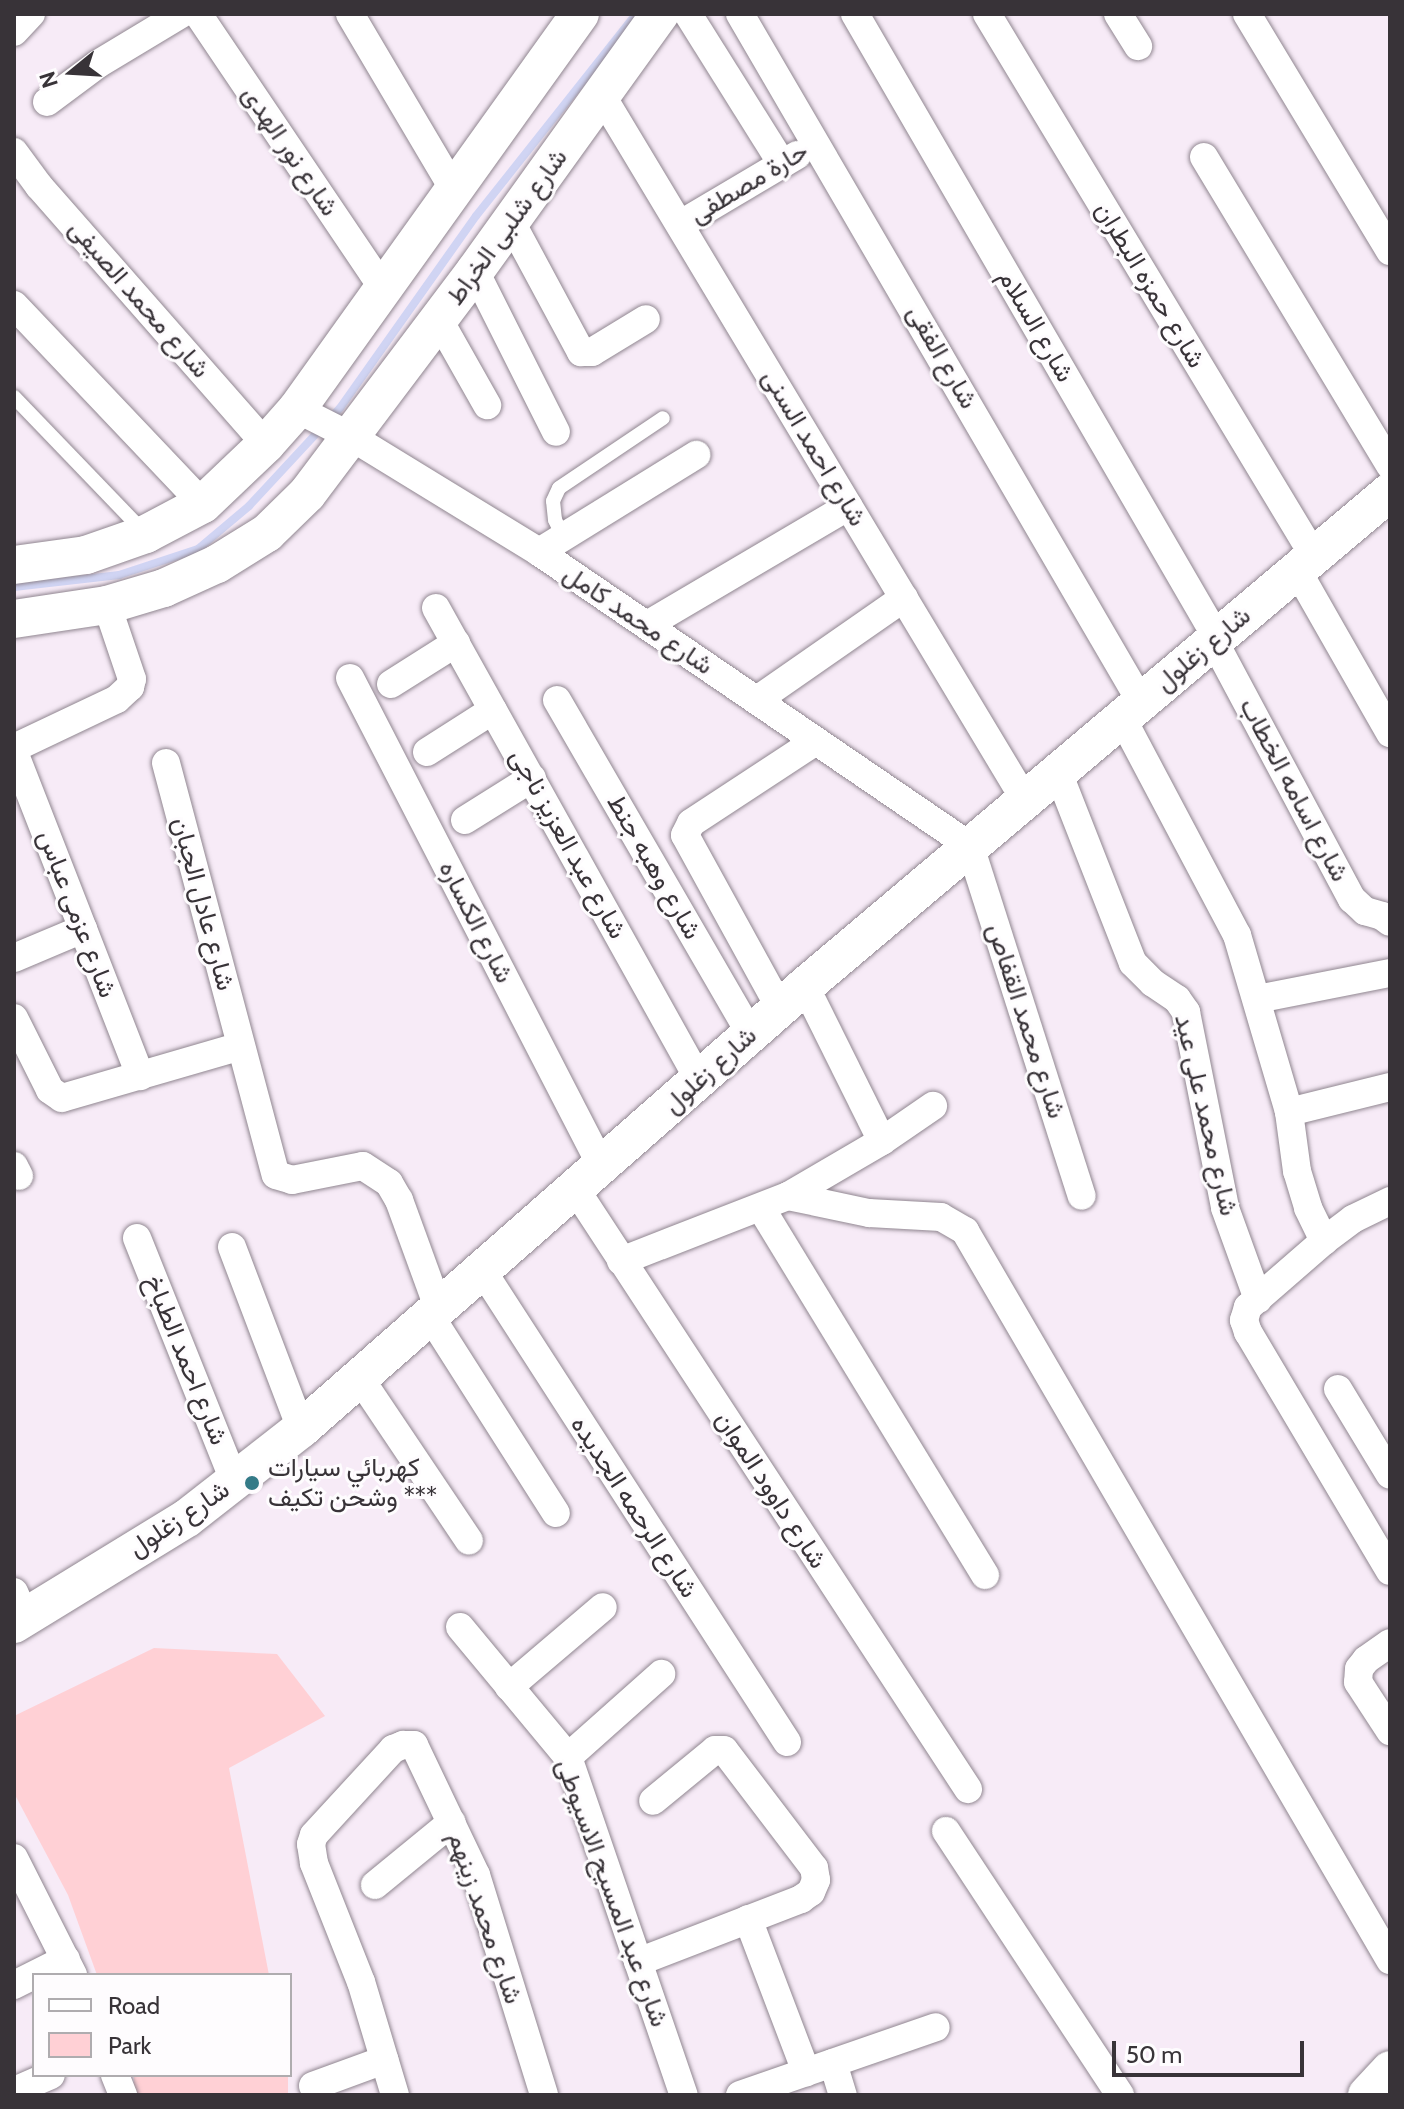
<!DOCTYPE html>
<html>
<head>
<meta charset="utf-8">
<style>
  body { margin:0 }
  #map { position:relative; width:1404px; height:2109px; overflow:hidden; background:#f7ebf7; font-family:Cabin,Vazirmatn,sans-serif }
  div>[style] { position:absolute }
  .green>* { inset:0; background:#ffd0d5; transform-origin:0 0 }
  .stream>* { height:8px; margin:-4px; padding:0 4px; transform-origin:4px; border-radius:4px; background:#d0d4f3 }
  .roads { filter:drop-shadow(0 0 2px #908690) drop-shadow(0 0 2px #908690) }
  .lane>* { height:14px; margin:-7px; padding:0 7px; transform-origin:7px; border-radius:7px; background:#fff }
  .street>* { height:28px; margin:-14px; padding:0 14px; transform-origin:14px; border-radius:14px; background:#fff }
  .secondary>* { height:38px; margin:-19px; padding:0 19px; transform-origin:19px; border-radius:19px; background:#fff }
  .dots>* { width:22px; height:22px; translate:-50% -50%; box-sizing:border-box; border:4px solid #fefcfe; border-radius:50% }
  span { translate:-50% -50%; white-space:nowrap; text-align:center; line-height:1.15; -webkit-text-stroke:6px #fefcfe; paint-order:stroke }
  .street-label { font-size:26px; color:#383338 }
  .poi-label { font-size:26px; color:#383338 }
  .left { translate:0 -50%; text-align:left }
  .frame { position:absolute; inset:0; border:16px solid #383338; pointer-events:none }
  .legend { position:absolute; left:32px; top:1973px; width:260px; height:104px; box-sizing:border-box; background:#fefcfe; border:2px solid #afacaf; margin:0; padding:10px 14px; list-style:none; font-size:24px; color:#383338 }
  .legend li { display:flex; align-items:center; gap:16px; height:40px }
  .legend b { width:40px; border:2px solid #afacaf }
  .north { position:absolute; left:32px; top:32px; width:80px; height:80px; -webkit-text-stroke:6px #fefcfe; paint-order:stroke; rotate:252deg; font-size:22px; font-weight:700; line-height:32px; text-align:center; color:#383338 }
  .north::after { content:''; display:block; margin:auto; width:28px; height:36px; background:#383338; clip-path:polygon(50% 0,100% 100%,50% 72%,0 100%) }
  .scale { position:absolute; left:1112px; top:2041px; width:192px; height:36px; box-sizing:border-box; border:4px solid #383338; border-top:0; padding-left:10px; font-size:24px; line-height:28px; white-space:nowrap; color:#383338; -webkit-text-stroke:6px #fefcfe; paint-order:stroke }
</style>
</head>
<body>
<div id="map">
  <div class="green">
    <i style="clip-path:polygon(154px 1648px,277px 1654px,325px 1716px,229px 1768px,269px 1975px,97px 1975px,68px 1895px,14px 1793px,14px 1716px)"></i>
    <i style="left:134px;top:2075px;width:154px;height:21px"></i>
  </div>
  <div class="stream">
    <i style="left:14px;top:587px;width:106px;rotate:-6.5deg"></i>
    <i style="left:119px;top:575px;width:83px;rotate:-18.2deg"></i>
    <i style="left:198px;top:549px;width:67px;rotate:-40.1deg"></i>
    <i style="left:249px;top:506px;width:134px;rotate:-47.1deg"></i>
    <i style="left:340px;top:408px;width:235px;rotate:-54.7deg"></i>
    <i style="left:476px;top:216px;width:258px;rotate:-51.6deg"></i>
  </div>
  <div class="roads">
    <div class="lane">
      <i style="left:14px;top:397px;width:186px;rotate:46.1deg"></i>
      <i style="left:563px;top:537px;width:19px;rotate:-115deg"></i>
      <i style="left:555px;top:520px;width:19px;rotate:-96deg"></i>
      <i style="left:553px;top:501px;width:14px;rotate:-65deg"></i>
      <i style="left:559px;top:488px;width:125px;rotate:-33.9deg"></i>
    </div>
    <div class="street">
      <i style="left:198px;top:14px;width:331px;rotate:56deg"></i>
      <i style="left:350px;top:14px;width:204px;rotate:59.4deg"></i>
      <i style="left:688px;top:14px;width:177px;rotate:57.9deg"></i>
      <i style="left:740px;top:14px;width:796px;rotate:59.76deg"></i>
      <i style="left:855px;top:14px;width:721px;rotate:59.88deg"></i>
      <i style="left:987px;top:14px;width:633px;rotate:58.9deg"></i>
      <i style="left:1118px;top:14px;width:38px;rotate:58deg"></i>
      <i style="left:1247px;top:14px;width:277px;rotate:58.9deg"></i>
      <i style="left:14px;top:32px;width:25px;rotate:-47deg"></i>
      <i style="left:602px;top:96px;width:821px;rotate:59deg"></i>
      <i style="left:47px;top:102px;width:64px;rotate:-36.7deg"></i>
      <i style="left:98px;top:64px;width:97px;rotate:-31.1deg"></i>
      <i style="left:14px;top:152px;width:42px;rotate:53.7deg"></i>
      <i style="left:39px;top:186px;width:344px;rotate:48.7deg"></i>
      <i style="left:1204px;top:157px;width:360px;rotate:58.9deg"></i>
      <i style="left:511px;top:222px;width:148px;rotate:61.7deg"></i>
      <i style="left:581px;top:352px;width:11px"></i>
      <i style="left:592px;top:352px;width:63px;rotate:-31.4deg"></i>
      <i style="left:681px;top:224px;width:135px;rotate:-30.7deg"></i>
      <i style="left:475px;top:271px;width:180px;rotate:63.3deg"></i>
      <i style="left:14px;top:305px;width:274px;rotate:46.5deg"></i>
      <i style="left:439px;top:320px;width:98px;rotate:60.5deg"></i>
      <i style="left:297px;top:409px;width:59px;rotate:27deg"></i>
      <i style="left:350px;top:436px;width:222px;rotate:31.5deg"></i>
      <i style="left:539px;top:552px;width:522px;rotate:34.3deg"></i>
      <i style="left:970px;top:846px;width:367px;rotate:72.3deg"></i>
      <i style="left:539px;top:552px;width:185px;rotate:-31.7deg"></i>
      <i style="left:1297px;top:570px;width:188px;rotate:60.3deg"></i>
      <i style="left:436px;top:608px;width:540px;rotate:60.87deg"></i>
      <i style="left:647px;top:625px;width:234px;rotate:-30.5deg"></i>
      <i style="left:1214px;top:641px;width:293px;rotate:61.9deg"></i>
      <i style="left:1352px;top:899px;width:18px;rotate:43deg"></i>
      <i style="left:1365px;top:911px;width:18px;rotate:16deg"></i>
      <i style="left:1382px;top:916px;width:10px;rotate:37deg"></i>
      <i style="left:350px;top:678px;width:550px;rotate:62.74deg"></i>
      <i style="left:391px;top:684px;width:77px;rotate:-32.2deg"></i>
      <i style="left:557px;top:700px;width:386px;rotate:59.9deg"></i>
      <i style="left:757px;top:700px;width:179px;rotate:-34.8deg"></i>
      <i style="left:1122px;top:718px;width:246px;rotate:62.1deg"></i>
      <i style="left:1237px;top:935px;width:184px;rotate:73.6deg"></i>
      <i style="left:1289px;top:1112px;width:60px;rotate:82.3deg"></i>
      <i style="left:1297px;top:1171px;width:39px;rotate:73deg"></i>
      <i style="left:1308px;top:1208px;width:37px;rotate:64deg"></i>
      <i style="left:14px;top:748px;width:114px;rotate:-25.4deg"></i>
      <i style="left:117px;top:699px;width:18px;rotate:-43deg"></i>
      <i style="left:130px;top:687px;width:8px;rotate:-76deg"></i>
      <i style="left:132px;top:679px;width:78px;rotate:-108.7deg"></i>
      <i style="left:14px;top:752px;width:348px;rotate:68.7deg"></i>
      <i style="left:427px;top:752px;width:78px;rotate:-32.5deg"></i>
      <i style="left:166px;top:763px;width:426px;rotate:75.1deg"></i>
      <i style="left:276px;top:1175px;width:17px;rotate:17deg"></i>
      <i style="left:292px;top:1180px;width:72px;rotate:-11.2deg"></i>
      <i style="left:363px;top:1166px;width:31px;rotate:33deg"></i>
      <i style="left:389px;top:1183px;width:20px;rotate:60deg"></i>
      <i style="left:399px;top:1200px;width:114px;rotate:70deg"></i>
      <i style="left:1058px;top:772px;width:205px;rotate:68.6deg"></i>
      <i style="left:1133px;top:963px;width:28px;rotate:45deg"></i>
      <i style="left:1153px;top:983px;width:29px;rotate:34deg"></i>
      <i style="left:1177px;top:999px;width:16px;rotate:55deg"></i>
      <i style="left:1186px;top:1012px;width:200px;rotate:78.7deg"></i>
      <i style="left:1225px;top:1208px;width:97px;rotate:70.1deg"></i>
      <i style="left:465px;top:820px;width:79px;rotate:-32.1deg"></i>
      <i style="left:14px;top:958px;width:75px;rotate:-22.8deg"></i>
      <i style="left:805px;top:986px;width:173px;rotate:63.6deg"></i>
      <i style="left:1257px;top:999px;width:136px;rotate:-11.1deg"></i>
      <i style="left:780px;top:1008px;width:197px;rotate:-118.8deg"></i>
      <i style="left:685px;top:835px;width:13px;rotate:-63deg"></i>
      <i style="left:691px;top:823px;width:149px;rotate:-33.3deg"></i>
      <i style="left:14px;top:1018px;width:80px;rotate:63.4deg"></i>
      <i style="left:50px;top:1090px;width:14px;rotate:34deg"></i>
      <i style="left:62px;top:1098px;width:186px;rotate:-16.2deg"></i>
      <i style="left:1289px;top:1112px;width:104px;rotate:-13.9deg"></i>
      <i style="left:14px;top:1166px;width:11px;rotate:63deg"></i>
      <i style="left:576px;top:1190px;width:716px;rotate:56.8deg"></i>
      <i style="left:788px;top:1196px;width:83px;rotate:11.9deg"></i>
      <i style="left:869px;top:1213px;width:72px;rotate:3.2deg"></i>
      <i style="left:941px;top:1217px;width:28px;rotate:30deg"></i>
      <i style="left:965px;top:1231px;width:844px;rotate:59.76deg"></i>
      <i style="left:1390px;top:1201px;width:41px;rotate:154.1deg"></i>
      <i style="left:1353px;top:1219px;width:36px;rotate:143deg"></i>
      <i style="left:1324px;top:1241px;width:101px;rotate:139deg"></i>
      <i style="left:1248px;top:1307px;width:14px;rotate:107deg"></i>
      <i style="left:1244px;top:1320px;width:13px;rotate:72deg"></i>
      <i style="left:1248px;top:1332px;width:278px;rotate:59.3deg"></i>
      <i style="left:761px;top:1208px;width:430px;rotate:58.6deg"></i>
      <i style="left:137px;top:1238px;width:262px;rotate:68.2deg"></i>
      <i style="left:232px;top:1247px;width:195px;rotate:69.2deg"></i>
      <i style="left:621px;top:1261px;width:179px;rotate:-21.3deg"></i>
      <i style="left:788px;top:1196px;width:109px;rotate:-30.3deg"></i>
      <i style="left:882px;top:1141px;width:62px;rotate:-34.5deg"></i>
      <i style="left:482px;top:1270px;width:562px;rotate:57.13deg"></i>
      <i style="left:429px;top:1314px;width:236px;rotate:57.5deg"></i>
      <i style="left:359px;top:1377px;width:197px;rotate:56.1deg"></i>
      <i style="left:1338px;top:1389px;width:100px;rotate:58.8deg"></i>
      <i style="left:14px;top:1592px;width:27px;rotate:66deg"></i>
      <i style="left:460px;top:1627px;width:169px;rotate:50.3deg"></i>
      <i style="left:568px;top:1757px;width:357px;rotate:71.1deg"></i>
      <i style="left:1390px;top:1643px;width:29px;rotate:145deg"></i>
      <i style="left:1366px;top:1660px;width:11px;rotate:128deg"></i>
      <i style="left:1359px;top:1669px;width:13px;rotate:94deg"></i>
      <i style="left:1358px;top:1682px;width:59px;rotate:56.9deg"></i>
      <i style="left:509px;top:1687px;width:123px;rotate:-40.4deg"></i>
      <i style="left:568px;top:1757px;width:125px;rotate:-41.7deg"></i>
      <i style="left:946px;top:1831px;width:316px;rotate:56.6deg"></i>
      <i style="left:14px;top:1858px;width:131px;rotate:63.2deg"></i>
      <i style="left:375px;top:1885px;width:99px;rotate:-39.3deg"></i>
      <i style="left:748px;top:1919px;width:164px;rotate:69.2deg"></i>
      <i style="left:638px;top:1962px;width:175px;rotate:-21.1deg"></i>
      <i style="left:801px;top:1899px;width:12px;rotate:-35deg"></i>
      <i style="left:811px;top:1892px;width:13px;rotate:-67deg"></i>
      <i style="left:816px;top:1880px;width:12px;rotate:-99deg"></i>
      <i style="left:814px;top:1868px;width:148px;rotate:-127.3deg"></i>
      <i style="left:724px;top:1750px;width:9px;rotate:180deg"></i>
      <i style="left:715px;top:1750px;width:80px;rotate:140.6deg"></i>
      <i style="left:14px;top:1985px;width:58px;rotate:-26.6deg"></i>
      <i style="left:833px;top:2063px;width:34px;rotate:73deg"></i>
      <i style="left:115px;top:2075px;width:22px;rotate:68deg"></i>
      <i style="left:313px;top:2086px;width:76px;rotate:-20.1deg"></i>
      <i style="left:14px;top:2091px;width:40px;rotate:-23.4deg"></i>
      <i style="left:395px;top:2095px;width:118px;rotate:-106.7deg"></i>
      <i style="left:361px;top:1982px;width:128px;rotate:-111.6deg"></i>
      <i style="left:314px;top:1863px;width:19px;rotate:-99deg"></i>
      <i style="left:311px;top:1844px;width:9px;rotate:-72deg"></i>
      <i style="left:314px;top:1835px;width:117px;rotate:-47.4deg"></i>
      <i style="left:393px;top:1749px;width:11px;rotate:-22deg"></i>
      <i style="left:403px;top:1745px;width:11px"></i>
      <i style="left:414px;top:1745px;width:144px;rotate:64.5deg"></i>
      <i style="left:476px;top:1875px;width:230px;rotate:72.8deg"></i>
      <i style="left:740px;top:2095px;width:207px;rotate:-19.1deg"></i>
    </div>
    <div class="secondary">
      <i style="left:14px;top:565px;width:73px;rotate:-7.9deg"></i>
      <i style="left:86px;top:555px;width:64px;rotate:-19.3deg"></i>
      <i style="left:146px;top:534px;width:64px;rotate:-27.8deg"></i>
      <i style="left:203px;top:504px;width:87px;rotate:-43.6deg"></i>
      <i style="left:266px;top:444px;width:47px;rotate:-48.5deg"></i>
      <i style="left:297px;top:409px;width:486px;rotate:-54.4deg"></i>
      <i style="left:14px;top:619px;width:94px;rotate:-8.6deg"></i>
      <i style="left:107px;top:605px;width:59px;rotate:-16.6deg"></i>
      <i style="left:164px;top:588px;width:58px;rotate:-24.4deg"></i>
      <i style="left:217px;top:564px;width:59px;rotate:-31.8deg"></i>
      <i style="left:267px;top:533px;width:56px;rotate:-44.3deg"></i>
      <i style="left:307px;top:494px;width:279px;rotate:-53deg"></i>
      <i style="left:475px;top:271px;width:317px;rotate:-54.3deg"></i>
      <i style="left:14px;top:1624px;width:203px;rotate:-31.5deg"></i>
      <i style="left:187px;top:1518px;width:145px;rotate:-38deg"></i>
      <i style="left:301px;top:1429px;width:671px;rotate:-41.31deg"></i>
      <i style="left:805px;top:986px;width:766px;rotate:-40.18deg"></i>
      <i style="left:1367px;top:2095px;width:34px;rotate:-47deg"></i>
    </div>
  </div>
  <div class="dots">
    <i style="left:252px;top:1483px;background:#347a87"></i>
  </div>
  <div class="street-label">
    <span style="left:290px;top:151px;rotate:56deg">شارع نور الهدى</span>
    <span style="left:749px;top:183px;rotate:-31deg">حارة مصطفى</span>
    <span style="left:507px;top:227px;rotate:-54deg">شارع شلبى الخراط</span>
    <span style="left:1150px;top:285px;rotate:59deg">شارع حمزه البطران</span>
    <span style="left:139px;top:299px;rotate:49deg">شارع محمد الصيفى</span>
    <span style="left:1036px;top:326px;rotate:60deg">شارع السلام</span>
    <span style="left:942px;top:357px;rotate:60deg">شارع الفقى</span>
    <span style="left:814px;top:448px;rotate:59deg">شارع احمد السنى</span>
    <span style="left:638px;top:620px;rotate:34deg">شارع محمد كامل</span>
    <span style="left:1203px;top:649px;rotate:-40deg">شارع زغلول</span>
    <span style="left:1294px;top:790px;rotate:62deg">شارع اسامه الخطاب</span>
    <span style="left:568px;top:844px;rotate:61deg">شارع عبد العزيز ناجى</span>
    <span style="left:654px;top:867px;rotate:60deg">شارع وهبه جنط</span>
    <span style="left:203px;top:904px;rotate:75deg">شارع عادل الجبان</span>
    <span style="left:77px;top:914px;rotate:69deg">شارع عزمى عباس</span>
    <span style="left:476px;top:922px;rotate:63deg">شارع الكساره</span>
    <span style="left:1026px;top:1021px;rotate:72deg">شارع محمد القفاص</span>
    <span style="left:710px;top:1070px;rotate:-42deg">شارع زغلول</span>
    <span style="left:1206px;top:1115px;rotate:77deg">شارع محمد على عيد</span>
    <span style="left:186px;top:1360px;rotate:68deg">شارع احمد الطباخ</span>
    <span style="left:771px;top:1490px;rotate:57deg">شارع داوود الموان</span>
    <span style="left:634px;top:1507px;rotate:57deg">شارع الرحمه الجديده</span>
    <span style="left:179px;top:1519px;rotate:-34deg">شارع زغلول</span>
    <span style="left:612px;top:1893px;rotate:70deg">شارع عبد المسيح الاسيوطى</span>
    <span style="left:485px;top:1918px;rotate:71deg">شارع محمد زينهم</span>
  </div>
  <div class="poi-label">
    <span class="left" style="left:268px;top:1483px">كهربائي سيارات<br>وشحن تكيف ***</span>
  </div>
  <div class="frame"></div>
  <ul class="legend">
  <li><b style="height:10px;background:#fff"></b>Road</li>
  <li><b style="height:22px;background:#ffd0d5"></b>Park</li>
  </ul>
  <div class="north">N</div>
  <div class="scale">50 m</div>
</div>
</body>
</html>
